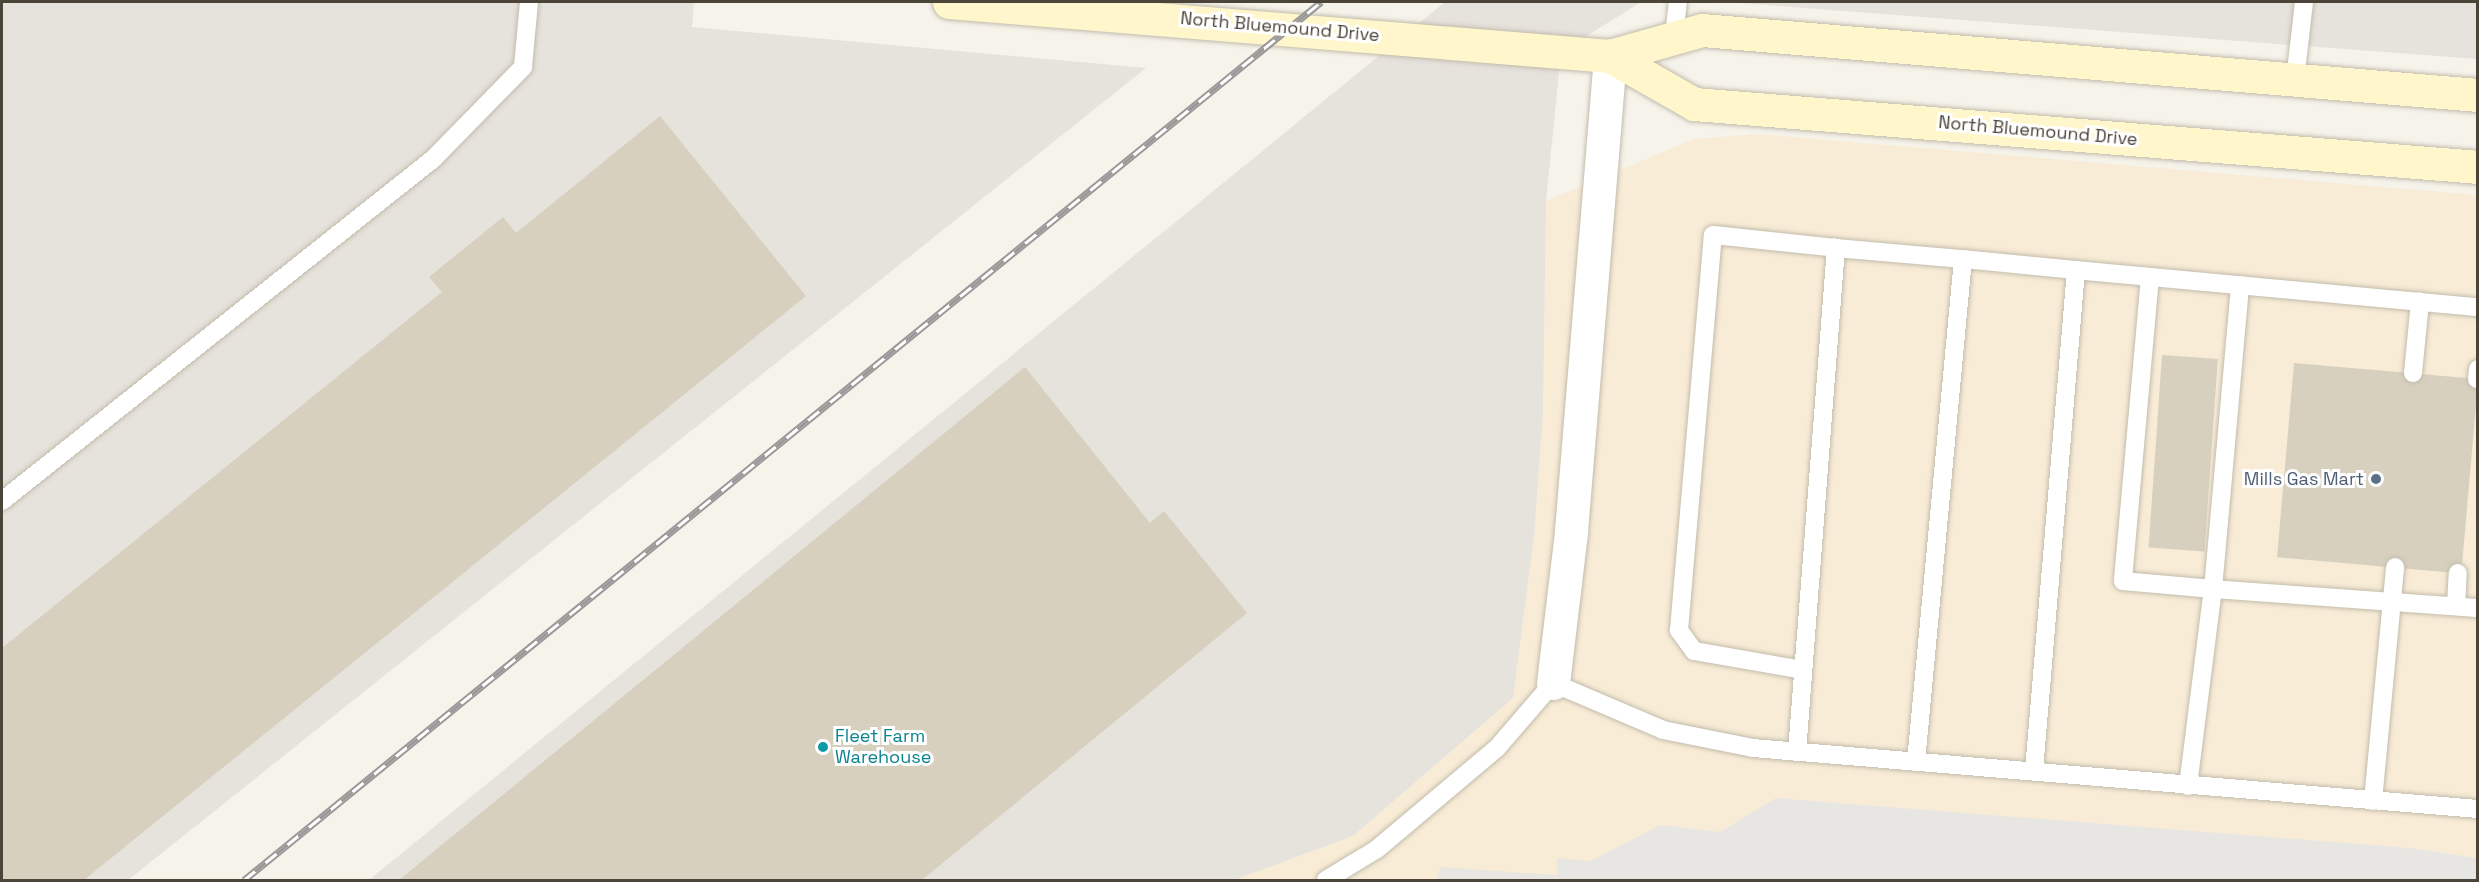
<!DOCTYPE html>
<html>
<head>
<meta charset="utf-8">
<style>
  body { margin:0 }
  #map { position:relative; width:2479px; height:882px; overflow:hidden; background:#f6f3eb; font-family:"Space Grotesk",sans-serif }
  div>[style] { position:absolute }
  .commercial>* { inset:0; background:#f8ecd6 }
  .industrial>* { inset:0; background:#e6e2dc }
  .parking>* { inset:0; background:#e7e6e2 }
  .building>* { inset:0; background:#d8d0bf; transform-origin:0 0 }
  .roads { filter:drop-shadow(0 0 2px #c2bcac) drop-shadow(0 0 2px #c2bcac) }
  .lane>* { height:18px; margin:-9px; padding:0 9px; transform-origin:9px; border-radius:9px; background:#fff }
  .street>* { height:33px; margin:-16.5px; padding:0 16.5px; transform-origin:16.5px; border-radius:16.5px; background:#fff }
  .secondary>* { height:33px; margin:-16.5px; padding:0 16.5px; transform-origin:16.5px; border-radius:16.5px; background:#fff7cb }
  .rail>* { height:7px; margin-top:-3.5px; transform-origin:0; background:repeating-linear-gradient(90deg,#fff 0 14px,#999 0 28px); box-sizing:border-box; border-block:2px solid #999 }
  .dots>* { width:16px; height:16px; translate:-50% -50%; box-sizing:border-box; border:3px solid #fff; border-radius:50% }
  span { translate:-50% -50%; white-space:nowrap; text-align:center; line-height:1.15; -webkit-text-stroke:6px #fff; paint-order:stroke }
  .street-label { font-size:18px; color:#4a4538 }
  .service-label { font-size:18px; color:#4e5e75 }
  .right { translate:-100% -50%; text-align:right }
  .culture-label { font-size:18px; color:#0d838f }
  .left { translate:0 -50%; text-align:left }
  .frame { position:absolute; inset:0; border:3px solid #4a4538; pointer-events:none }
</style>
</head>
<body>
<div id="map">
  <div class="commercial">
    <i style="clip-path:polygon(1758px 134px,2477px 195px,2477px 880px,1234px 880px,1353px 836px,1513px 698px,1534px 536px,1543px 413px,1546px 201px,1694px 139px)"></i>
  </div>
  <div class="industrial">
    <i style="clip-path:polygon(2px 2px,694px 2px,692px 27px,1146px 68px,128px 880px,2px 880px)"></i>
    <i style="clip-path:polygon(1445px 2px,1641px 2px,1561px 52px,1546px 201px,1543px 413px,1534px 536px,1513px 698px,1353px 836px,1234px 880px,369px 880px)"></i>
    <i style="clip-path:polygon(1726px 2px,2477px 2px,2477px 59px)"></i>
  </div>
  <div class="parking">
    <i style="clip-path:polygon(1776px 798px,2409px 848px,2477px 858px,2477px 880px,1437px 880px,1440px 867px,1557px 875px,1557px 858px,1591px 861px,1660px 825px,1720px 832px)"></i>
  </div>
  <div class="building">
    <i style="clip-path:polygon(660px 116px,806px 296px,84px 880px,2px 880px,2px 648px,442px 292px,429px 277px,503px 217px,516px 233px)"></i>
    <i style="left:2162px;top:355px;width:56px;height:193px;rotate:4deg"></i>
    <i style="left:2294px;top:363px;width:185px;height:195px;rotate:5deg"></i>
    <i style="clip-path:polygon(1025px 367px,1150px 523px,1164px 511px,1247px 613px,922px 880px,399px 880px)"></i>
  </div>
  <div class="roads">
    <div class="lane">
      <i style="left:1674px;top:38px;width:36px;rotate:-84deg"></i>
      <i style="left:2295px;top:80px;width:79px;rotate:-83.4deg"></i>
      <i style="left:1963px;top:259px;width:114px;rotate:5.6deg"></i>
      <i style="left:2150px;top:277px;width:305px;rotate:95.1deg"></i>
      <i style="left:2123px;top:581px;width:90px;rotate:5.1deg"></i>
      <i style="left:2213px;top:589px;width:305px;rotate:-84.9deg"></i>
      <i style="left:2413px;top:373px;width:72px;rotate:-84.4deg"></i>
      <i style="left:2477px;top:379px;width:10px;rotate:-84deg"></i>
      <i style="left:2px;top:501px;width:550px;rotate:-38.43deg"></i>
      <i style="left:433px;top:159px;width:129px;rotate:-45.6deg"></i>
      <i style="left:523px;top:67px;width:65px;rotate:-84.7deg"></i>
      <i style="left:2456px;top:606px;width:33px;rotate:-87deg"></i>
      <i style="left:1803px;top:670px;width:111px;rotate:-170.1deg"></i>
      <i style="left:1694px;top:651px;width:26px;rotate:-126deg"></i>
      <i style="left:1679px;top:630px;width:396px;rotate:-85.1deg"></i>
      <i style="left:1713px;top:235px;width:124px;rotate:6deg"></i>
      <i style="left:1797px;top:752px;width:506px;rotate:-85.58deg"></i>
      <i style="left:1836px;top:248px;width:127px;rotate:5deg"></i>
      <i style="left:1963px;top:259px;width:505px;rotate:95.34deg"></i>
      <i style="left:2034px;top:771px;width:503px;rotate:-85.21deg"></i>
      <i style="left:2076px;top:270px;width:404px;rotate:5.3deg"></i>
      <i style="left:2188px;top:786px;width:199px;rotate:-82.8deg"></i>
      <i style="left:2213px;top:589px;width:266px;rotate:4.1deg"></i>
      <i style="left:2373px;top:801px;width:235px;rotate:-84.6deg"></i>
      <i style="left:1326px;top:880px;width:60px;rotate:-31.3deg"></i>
      <i style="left:1377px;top:849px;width:157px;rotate:-40.1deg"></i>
      <i style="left:1497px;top:748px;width:86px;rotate:-49.3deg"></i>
      <i style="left:1553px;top:683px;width:120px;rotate:23.1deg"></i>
      <i style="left:1663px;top:730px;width:92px;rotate:11.3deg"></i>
      <i style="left:1753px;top:748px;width:728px;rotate:4.81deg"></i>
    </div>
    <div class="street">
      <i style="left:1553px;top:683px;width:153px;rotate:-83.2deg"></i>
      <i style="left:1571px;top:531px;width:477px;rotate:-85.3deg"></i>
    </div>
    <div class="secondary">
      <i style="left:949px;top:2px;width:663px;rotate:4.67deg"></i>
      <i style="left:1610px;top:56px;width:96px;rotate:-15.8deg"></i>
      <i style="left:1702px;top:30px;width:779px;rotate:4.79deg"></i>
      <i style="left:1610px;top:56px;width:97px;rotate:29.7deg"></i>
      <i style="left:1694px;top:104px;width:787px;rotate:4.59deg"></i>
    </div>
  </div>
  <div class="rail">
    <i style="left:244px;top:880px;width:1390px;rotate:-39.19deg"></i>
  </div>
  <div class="dots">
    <i style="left:2376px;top:479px;background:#5c6f8a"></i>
    <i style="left:823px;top:747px;background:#0f9aa8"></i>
  </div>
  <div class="street-label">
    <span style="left:1280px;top:27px;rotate:5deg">North Bluemound Drive</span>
    <span style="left:2038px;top:131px;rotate:5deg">North Bluemound Drive</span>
  </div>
  <div class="service-label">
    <span class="right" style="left:2364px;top:479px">Mills Gas Mart</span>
  </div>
  <div class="culture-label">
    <span class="left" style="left:835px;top:747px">Fleet Farm<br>Warehouse</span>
  </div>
  <div class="frame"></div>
</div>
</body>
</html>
